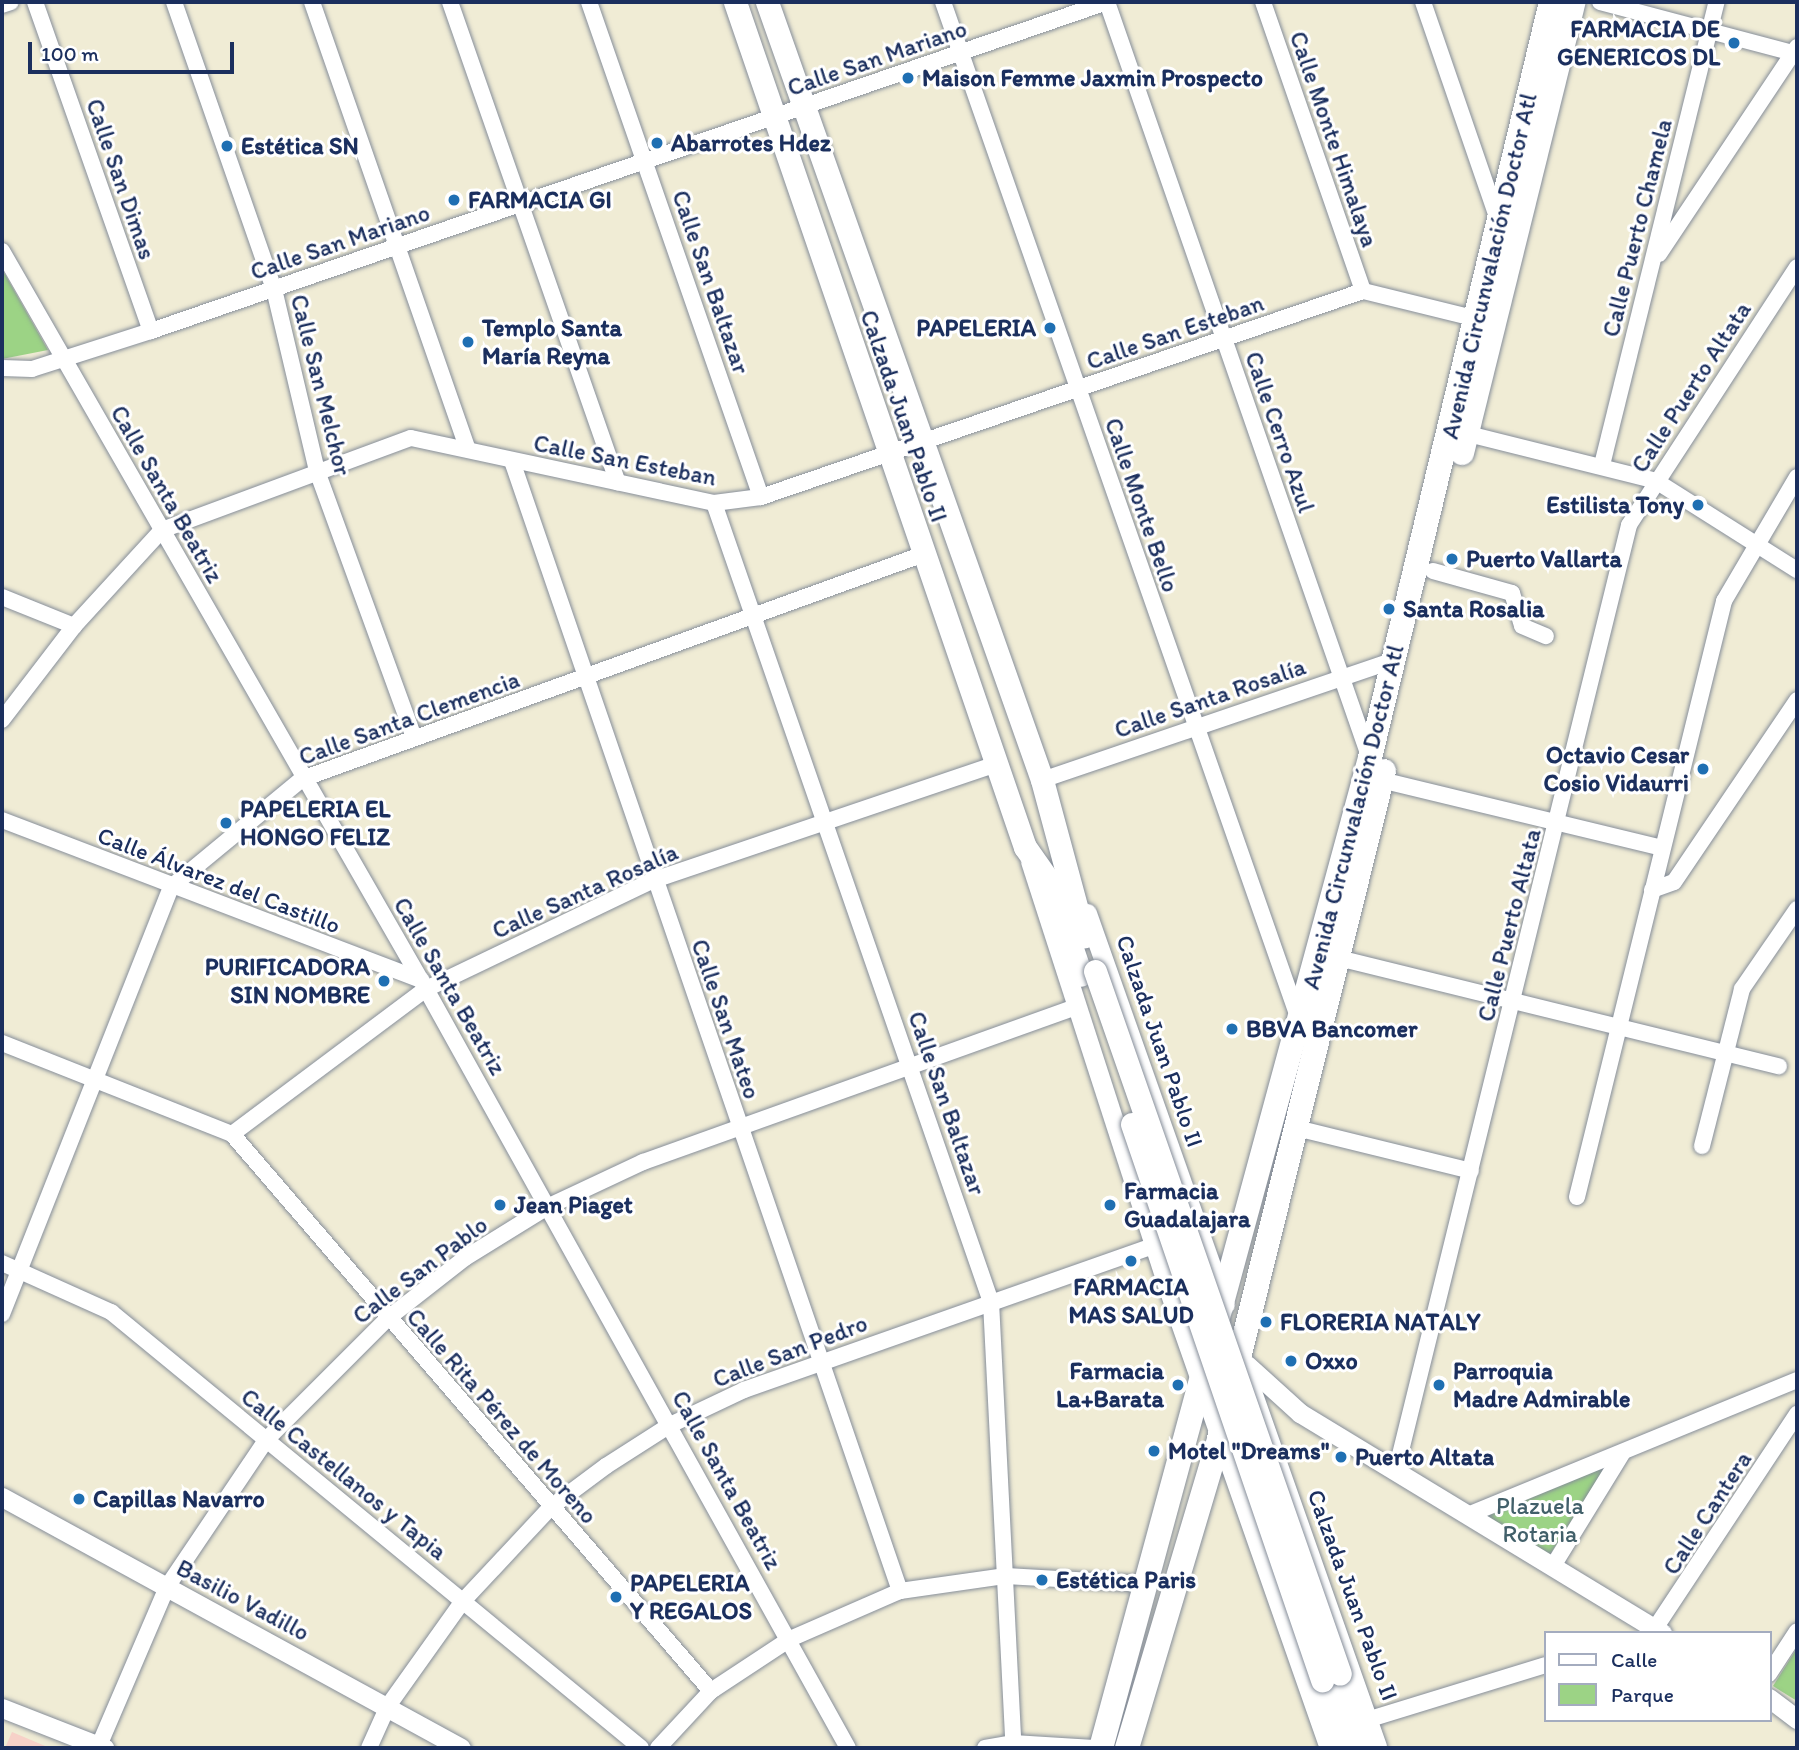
<!DOCTYPE html>
<html>
<head>
<meta charset="utf-8">
<style>
  body { margin:0 }
  #map { position:relative; width:1799px; height:1750px; overflow:hidden; background:#f0ecd5; font-family:Itim,sans-serif }
  div>[style] { position:absolute }
  .built>* { inset:0; background:#f7d1c8 }
  .green>* { inset:0; background:#9cd385 }
  .roads { filter:drop-shadow(0 0 2px #868e9a) drop-shadow(0 0 2px #868e9a) }
  .minor>* { height:16px; margin:-8px; padding:0 8px; transform-origin:8px; border-radius:8px; background:#fff }
  .tertiary>* { height:19px; margin:-9.5px; padding:0 9.5px; transform-origin:9.5px; border-radius:9.5px; background:#fff }
  .secondary>* { height:23px; margin:-11.5px; padding:0 11.5px; transform-origin:11.5px; border-radius:11.5px; background:#fff }
  .primary>* { height:24px; margin:-12px; padding:0 12px; transform-origin:12px; border-radius:12px; background:#fff }
  .bridges { filter:drop-shadow(0 0 2px #868e9a) drop-shadow(0 0 2px #868e9a) }
  .secondary-bridge>* { height:23px; margin:-11.5px; padding:0 11.5px; transform-origin:11.5px; border-radius:11.5px; background:#fff }
  .dots>* { width:19px; height:19px; translate:-50% -50%; box-sizing:border-box; border:4px solid #fff; border-radius:50% }
  span { translate:-50% -50%; white-space:nowrap; text-align:center; line-height:1.15; -webkit-text-stroke:6px #fff; paint-order:stroke }
  .poi-label { font-size:24px; color:#1b2f5e; font-weight:700 }
  .right { translate:-100% -50%; text-align:right }
  .left { translate:0 -50%; text-align:left }
  .street-label { font-size:24px; color:#1b2f5e }
  .park-label { font-size:24px; color:#42606a }
  .frame { position:absolute; inset:0; border:4px solid #1b2f5e; pointer-events:none }
  .legend { position:absolute; left:1544px; top:1631px; width:228px; height:91px; box-sizing:border-box; background:#fff; border:2px solid #a4acbf; margin:0; padding:9px 12px; list-style:none; font-size:21px; color:#1b2f5e }
  .legend li { display:flex; align-items:center; gap:14px; height:35px }
  .legend b { width:35px; border:2px solid #a4acbf }
  .scale { position:absolute; left:28px; top:42px; width:206px; height:32px; box-sizing:border-box; border:4px solid #1b2f5e; border-top:0; padding-left:9px; font-size:21px; line-height:24px; white-space:nowrap; color:#1b2f5e; -webkit-text-stroke:5px #fff; paint-order:stroke }
</style>
</head>
<body>
<div id="map">
  <div class="built">
    <i style="clip-path:polygon(12px 1732px,50px 1748px,5px 1748px)"></i>
  </div>
  <div class="green">
    <i style="clip-path:polygon(2px 269px,48px 350px,2px 359px)"></i>
    <i style="clip-path:polygon(1606px 1466px,1549px 1556px,1485px 1516px)"></i>
    <i style="clip-path:polygon(1797px 1648px,1797px 1701px,1773px 1686px)"></i>
  </div>
  <div class="roads">
    <div class="minor">
      <i style="left:35px;top:2px;width:349px;rotate:70.6deg"></i>
      <i style="left:174px;top:2px;width:304px;rotate:70.8deg"></i>
      <i style="left:274px;top:289px;width:187px;rotate:76.7deg"></i>
      <i style="left:317px;top:471px;width:284px;rotate:70deg"></i>
      <i style="left:312px;top:2px;width:471px;rotate:70.8deg"></i>
      <i style="left:450px;top:2px;width:509px;rotate:70.75deg"></i>
      <i style="left:589px;top:2px;width:524px;rotate:70.84deg"></i>
      <i style="left:943px;top:2px;width:1075px;rotate:70.72deg"></i>
      <i style="left:1107px;top:2px;width:798px;rotate:70.84deg"></i>
      <i style="left:1263px;top:2px;width:306px;rotate:70.9deg"></i>
      <i style="left:1423px;top:2px;width:227px;rotate:71deg"></i>
      <i style="left:1600px;top:2px;width:204px;rotate:14.8deg"></i>
      <i style="left:2px;top:5px;width:9px;rotate:-18deg"></i>
      <i style="left:2px;top:251px;width:851px;rotate:60.12deg"></i>
      <i style="left:426px;top:989px;width:868px;rotate:60.93deg"></i>
      <i style="left:1659px;top:254px;width:249px;rotate:-56.3deg"></i>
      <i style="left:2px;top:368px;width:30px;rotate:2deg"></i>
      <i style="left:32px;top:369px;width:125px;rotate:-17.7deg"></i>
      <i style="left:151px;top:331px;width:1011px;rotate:-18.99deg"></i>
      <i style="left:1460px;top:432px;width:202px;rotate:14deg"></i>
      <i style="left:1656px;top:481px;width:167px;rotate:32.3deg"></i>
      <i style="left:512px;top:461px;width:1195px;rotate:71.05deg"></i>
      <i style="left:1602px;top:465px;width:477px;rotate:-76.1deg"></i>
      <i style="left:714px;top:503px;width:846px;rotate:70.88deg"></i>
      <i style="left:991px;top:1302px;width:442px;rotate:87.1deg"></i>
      <i style="left:1433px;top:571px;width:82px;rotate:15.6deg"></i>
      <i style="left:1512px;top:593px;width:34px;rotate:73deg"></i>
      <i style="left:1522px;top:626px;width:26px;rotate:23deg"></i>
      <i style="left:2px;top:597px;width:78px;rotate:21.9deg"></i>
      <i style="left:2px;top:720px;width:118px;rotate:-52.5deg"></i>
      <i style="left:74px;top:626px;width:130px;rotate:-47.5deg"></i>
      <i style="left:162px;top:530px;width:265px;rotate:-20.3deg"></i>
      <i style="left:411px;top:438px;width:310px;rotate:12.1deg"></i>
      <i style="left:714px;top:503px;width:47px;rotate:-7.3deg"></i>
      <i style="left:761px;top:497px;width:636px;rotate:-18.89deg"></i>
      <i style="left:1363px;top:291px;width:117px;rotate:13.8deg"></i>
      <i style="left:1042px;top:780px;width:372px;rotate:-18.8deg"></i>
      <i style="left:1381px;top:780px;width:289px;rotate:13.6deg"></i>
      <i style="left:2px;top:820px;width:449px;rotate:20.9deg"></i>
      <i style="left:1652px;top:890px;width:23px;rotate:-20deg"></i>
      <i style="left:1674px;top:882px;width:220px;rotate:-55.9deg"></i>
      <i style="left:1338px;top:958px;width:454px;rotate:13.8deg"></i>
      <i style="left:2px;top:1043px;width:247px;rotate:21.6deg"></i>
      <i style="left:232px;top:1134px;width:735px;rotate:49.31deg"></i>
      <i style="left:1296px;top:1128px;width:180px;rotate:13.8deg"></i>
      <i style="left:232px;top:1134px;width:242px;rotate:-36.8deg"></i>
      <i style="left:426px;top:989px;width:253px;rotate:-25.6deg"></i>
      <i style="left:654px;top:880px;width:361px;rotate:-18.7deg"></i>
      <i style="left:1702px;top:1146px;width:162px;rotate:-75.7deg"></i>
      <i style="left:1742px;top:989px;width:97px;rotate:-55.5deg"></i>
      <i style="left:1577px;top:1197px;width:614px;rotate:-76.14deg"></i>
      <i style="left:1724px;top:601px;width:144px;rotate:-59.5deg"></i>
      <i style="left:2px;top:1263px;width:120px;rotate:24.2deg"></i>
      <i style="left:111px;top:1312px;width:686px;rotate:39.44deg"></i>
      <i style="left:2px;top:1314px;width:459px;rotate:-68.4deg"></i>
      <i style="left:171px;top:887px;width:170px;rotate:-39.5deg"></i>
      <i style="left:302px;top:779px;width:661px;rotate:-19.89deg"></i>
      <i style="left:1396px;top:1471px;width:974px;rotate:-76.16deg"></i>
      <i style="left:1629px;top:525px;width:308px;rotate:-56.9deg"></i>
      <i style="left:1468px;top:1515px;width:356px;rotate:-22.3deg"></i>
      <i style="left:1553px;top:1566px;width:132px;rotate:-58.4deg"></i>
      <i style="left:1652px;top:1633px;width:263px;rotate:-56.5deg"></i>
      <i style="left:1769px;top:1674px;width:51px;rotate:-56.9deg"></i>
      <i style="left:1370px;top:1719px;width:183px;rotate:-17.1deg"></i>
      <i style="left:98px;top:1748px;width:175px;rotate:-66.8deg"></i>
      <i style="left:167px;top:1587px;width:177px;rotate:-56deg"></i>
      <i style="left:266px;top:1440px;width:171px;rotate:-45deg"></i>
      <i style="left:387px;top:1319px;width:99px;rotate:-38deg"></i>
      <i style="left:465px;top:1258px;width:99px;rotate:-31.8deg"></i>
      <i style="left:549px;top:1206px;width:104px;rotate:-25.1deg"></i>
      <i style="left:643px;top:1162px;width:461px;rotate:-19.7deg"></i>
      <i style="left:369px;top:1748px;width:46px;rotate:-65.7deg"></i>
      <i style="left:388px;top:1706px;width:129px;rotate:-54.5deg"></i>
      <i style="left:463px;top:1601px;width:129px;rotate:-46.9deg"></i>
      <i style="left:551px;top:1507px;width:69px;rotate:-36.7deg"></i>
      <i style="left:606px;top:1466px;width:76px;rotate:-32.6deg"></i>
      <i style="left:670px;top:1425px;width:82px;rotate:-25.3deg"></i>
      <i style="left:744px;top:1390px;width:435px;rotate:-19.4deg"></i>
      <i style="left:658px;top:1748px;width:78px;rotate:-47.1deg"></i>
      <i style="left:711px;top:1691px;width:95px;rotate:-33.4deg"></i>
      <i style="left:790px;top:1639px;width:120px;rotate:-23.6deg"></i>
      <i style="left:900px;top:1591px;width:107px;rotate:-8.1deg"></i>
      <i style="left:1006px;top:1576px;width:139px;rotate:3.3deg"></i>
      <i style="left:985px;top:1748px;width:28px;rotate:-10deg"></i>
      <i style="left:1013px;top:1743px;width:81px;rotate:3.5deg"></i>
    </div>
    <div class="tertiary">
      <i style="left:1030px;top:861px;width:452px;rotate:72.1deg"></i>
      <i style="left:1169px;top:1291px;width:484px;rotate:70.7deg"></i>
      <i style="left:1087px;top:913px;width:415px;rotate:70.6deg"></i>
      <i style="left:1242px;top:1363px;width:407px;rotate:70.6deg"></i>
      <i style="left:1247px;top:1365px;width:72px;rotate:42.2deg"></i>
      <i style="left:1300px;top:1413px;width:424px;rotate:31.3deg"></i>
      <i style="left:2px;top:1497px;width:523px;rotate:28.67deg"></i>
      <i style="left:1769px;top:1698px;width:35px;rotate:37deg"></i>
      <i style="left:2px;top:1708px;width:110px;rotate:21.4deg"></i>
    </div>
    <div class="secondary">
      <i style="left:735px;top:2px;width:893px;rotate:71.06deg"></i>
      <i style="left:1025px;top:847px;width:42px;rotate:54.8deg"></i>
      <i style="left:1049px;top:881px;width:99px;rotate:71.2deg"></i>
      <i style="left:767px;top:2px;width:825px;rotate:70.53deg"></i>
      <i style="left:1042px;top:780px;width:162px;rotate:74.9deg"></i>
      <i style="left:1340px;top:1674px;width:79px;rotate:69.3deg"></i>
      <i style="left:1322px;top:1680px;width:72px;rotate:71.3deg"></i>
    </div>
    <div class="primary">
      <i style="left:1462px;top:453px;width:465px;rotate:-76.1deg"></i>
      <i style="left:1101px;top:1748px;width:1026px;rotate:-74.8deg"></i>
      <i style="left:1370px;top:758px;width:777px;rotate:-76.54deg"></i>
      <i style="left:1127px;top:1748px;width:322px;rotate:-73.4deg"></i>
      <i style="left:1219px;top:1439px;width:688px;rotate:-76.13deg"></i>
    </div>
  </div>
  <div class="bridges">
    <div class="secondary-bridge">
      <i style="left:1095px;top:971px;width:744px;rotate:70.79deg"></i>
      <i style="left:1132px;top:1124px;width:588px;rotate:71.13deg"></i>
    </div>
  </div>
  <div class="dots">
    <i style="left:1734px;top:43px;background:#1f6fb2"></i>
    <i style="left:908px;top:78px;background:#1f6fb2"></i>
    <i style="left:657px;top:143px;background:#1f6fb2"></i>
    <i style="left:227px;top:146px;background:#1f6fb2"></i>
    <i style="left:454px;top:200px;background:#1f6fb2"></i>
    <i style="left:1050px;top:328px;background:#1f6fb2"></i>
    <i style="left:468px;top:342px;background:#1f6fb2"></i>
    <i style="left:1698px;top:505px;background:#1f6fb2"></i>
    <i style="left:1452px;top:559px;background:#1f6fb2"></i>
    <i style="left:1389px;top:609px;background:#1f6fb2"></i>
    <i style="left:1703px;top:769px;background:#1f6fb2"></i>
    <i style="left:226px;top:823px;background:#1f6fb2"></i>
    <i style="left:384px;top:981px;background:#1f6fb2"></i>
    <i style="left:1232px;top:1029px;background:#1f6fb2"></i>
    <i style="left:500px;top:1205px;background:#1f6fb2"></i>
    <i style="left:1110px;top:1205px;background:#1f6fb2"></i>
    <i style="left:1131px;top:1261px;background:#1f6fb2"></i>
    <i style="left:1266px;top:1322px;background:#1f6fb2"></i>
    <i style="left:1291px;top:1361px;background:#1f6fb2"></i>
    <i style="left:1178px;top:1385px;background:#1f6fb2"></i>
    <i style="left:1439px;top:1385px;background:#1f6fb2"></i>
    <i style="left:1154px;top:1451px;background:#1f6fb2"></i>
    <i style="left:1341px;top:1457px;background:#1f6fb2"></i>
    <i style="left:79px;top:1499px;background:#1f6fb2"></i>
    <i style="left:1042px;top:1580px;background:#1f6fb2"></i>
    <i style="left:616px;top:1597px;background:#1f6fb2"></i>
  </div>
  <div class="poi-label">
    <span class="right" style="left:1720px;top:43px">FARMACIA DE<br>GENERICOS DL</span>
    <span class="left" style="left:922px;top:78px">Maison Femme Jaxmin Prospecto</span>
    <span class="left" style="left:671px;top:143px">Abarrotes Hdez</span>
    <span class="left" style="left:241px;top:146px">Estética SN</span>
    <span class="left" style="left:468px;top:200px">FARMACIA GI</span>
    <span class="left" style="left:482px;top:342px">Templo Santa<br>María Reyna</span>
    <span class="right" style="left:1036px;top:328px">PAPELERIA</span>
    <span class="right" style="left:1684px;top:505px">Estilista Tony</span>
    <span class="left" style="left:1466px;top:559px">Puerto Vallarta</span>
    <span class="left" style="left:1403px;top:609px">Santa Rosalia</span>
    <span class="right" style="left:1689px;top:769px">Octavio Cesar<br>Cosio Vidaurri</span>
    <span class="left" style="left:240px;top:823px">PAPELERIA EL<br>HONGO FELIZ</span>
    <span class="right" style="left:370px;top:981px">PURIFICADORA<br>SIN NOMBRE</span>
    <span class="left" style="left:1246px;top:1029px">BBVA Bancomer</span>
    <span class="left" style="left:1124px;top:1205px">Farmacia<br>Guadalajara</span>
    <span class="left" style="left:514px;top:1205px">Jean Piaget</span>
    <span style="left:1131px;top:1301px">FARMACIA<br>MAS SALUD</span>
    <span class="left" style="left:1280px;top:1322px">FLORERIA NATALY</span>
    <span class="left" style="left:1305px;top:1361px">Oxxo</span>
    <span class="right" style="left:1164px;top:1385px">Farmacia<br>La+Barata</span>
    <span class="left" style="left:1453px;top:1385px">Parroquia<br>Madre Admirable</span>
    <span class="left" style="left:1168px;top:1451px">Motel "Dreams"</span>
    <span class="left" style="left:1355px;top:1457px">Puerto Altata</span>
    <span class="left" style="left:93px;top:1499px">Capillas Navarro</span>
    <span class="left" style="left:1056px;top:1580px">Estética Paris</span>
    <span class="left" style="left:630px;top:1597px">PAPELERIA<br>Y REGALOS</span>
  </div>
  <div class="street-label">
    <span style="left:877px;top:58px;rotate:-19deg">Calle San Mariano</span>
    <span style="left:1334px;top:139px;rotate:71deg">Calle Monte Himalaya</span>
    <span style="left:121px;top:179px;rotate:71deg">Calle San Dimas</span>
    <span style="left:1637px;top:228px;rotate:-76deg">Calle Puerto Chamela</span>
    <span style="left:340px;top:242px;rotate:-19deg">Calle San Mariano</span>
    <span style="left:1489px;top:266px;rotate:-77deg">Avenida Circunvalación Doctor Atl</span>
    <span style="left:711px;top:282px;rotate:71deg">Calle San Baltazar</span>
    <span style="left:1175px;top:332px;rotate:-19deg">Calle San Esteban</span>
    <span style="left:321px;top:385px;rotate:76deg">Calle San Melchor</span>
    <span style="left:1691px;top:387px;rotate:-57deg">Calle Puerto Altata</span>
    <span style="left:904px;top:416px;rotate:71deg">Calzada Juan Pablo II</span>
    <span style="left:1280px;top:432px;rotate:71deg">Calle Cerro Azul</span>
    <span style="left:625px;top:460px;rotate:11deg">Calle San Esteban</span>
    <span style="left:167px;top:494px;rotate:60deg">Calle Santa Beatriz</span>
    <span style="left:1142px;top:505px;rotate:71deg">Calle Monte Bello</span>
    <span style="left:1210px;top:698px;rotate:-19deg">Calle Santa Rosalía</span>
    <span style="left:409px;top:718px;rotate:-20deg">Calle Santa Clemencia</span>
    <span style="left:1353px;top:817px;rotate:-76deg">Avenida Circunvalación Doctor Atl</span>
    <span style="left:219px;top:880px;rotate:21deg">Calle Álvarez del Castillo</span>
    <span style="left:585px;top:891px;rotate:-24deg">Calle Santa Rosalía</span>
    <span style="left:1509px;top:925px;rotate:-76deg">Calle Puerto Altata</span>
    <span style="left:450px;top:986px;rotate:60deg">Calle Santa Beatriz</span>
    <span style="left:726px;top:1019px;rotate:71deg">Calle San Mateo</span>
    <span style="left:1160px;top:1041px;rotate:71deg">Calzada Juan Pablo II</span>
    <span style="left:947px;top:1103px;rotate:71deg">Calle San Baltazar</span>
    <span style="left:420px;top:1270px;rotate:-37deg">Calle San Pablo</span>
    <span style="left:790px;top:1351px;rotate:-21deg">Calle San Pedro</span>
    <span style="left:502px;top:1416px;rotate:49deg">Calle Rita Pérez de Moreno</span>
    <span style="left:344px;top:1474px;rotate:39deg">Calle Castellanos y Tapia</span>
    <span style="left:727px;top:1480px;rotate:61deg">Calle Santa Beatriz</span>
    <span style="left:1707px;top:1513px;rotate:-57deg">Calle Cantera</span>
    <span style="left:1353px;top:1595px;rotate:70deg">Calzada Juan Pablo II</span>
    <span style="left:243px;top:1600px;rotate:28deg">Basilio Vadillo</span>
  </div>
  <div class="park-label">
    <span style="left:1540px;top:1520px">Plazuela<br>Rotaria</span>
  </div>
  <div class="frame"></div>
  <ul class="legend">
  <li><b style="height:9px;background:#fff"></b>Calle</li>
  <li><b style="height:19px;background:#9cd385"></b>Parque</li>
  </ul>
  <div class="scale">100 m</div>
</div>
</body>
</html>
